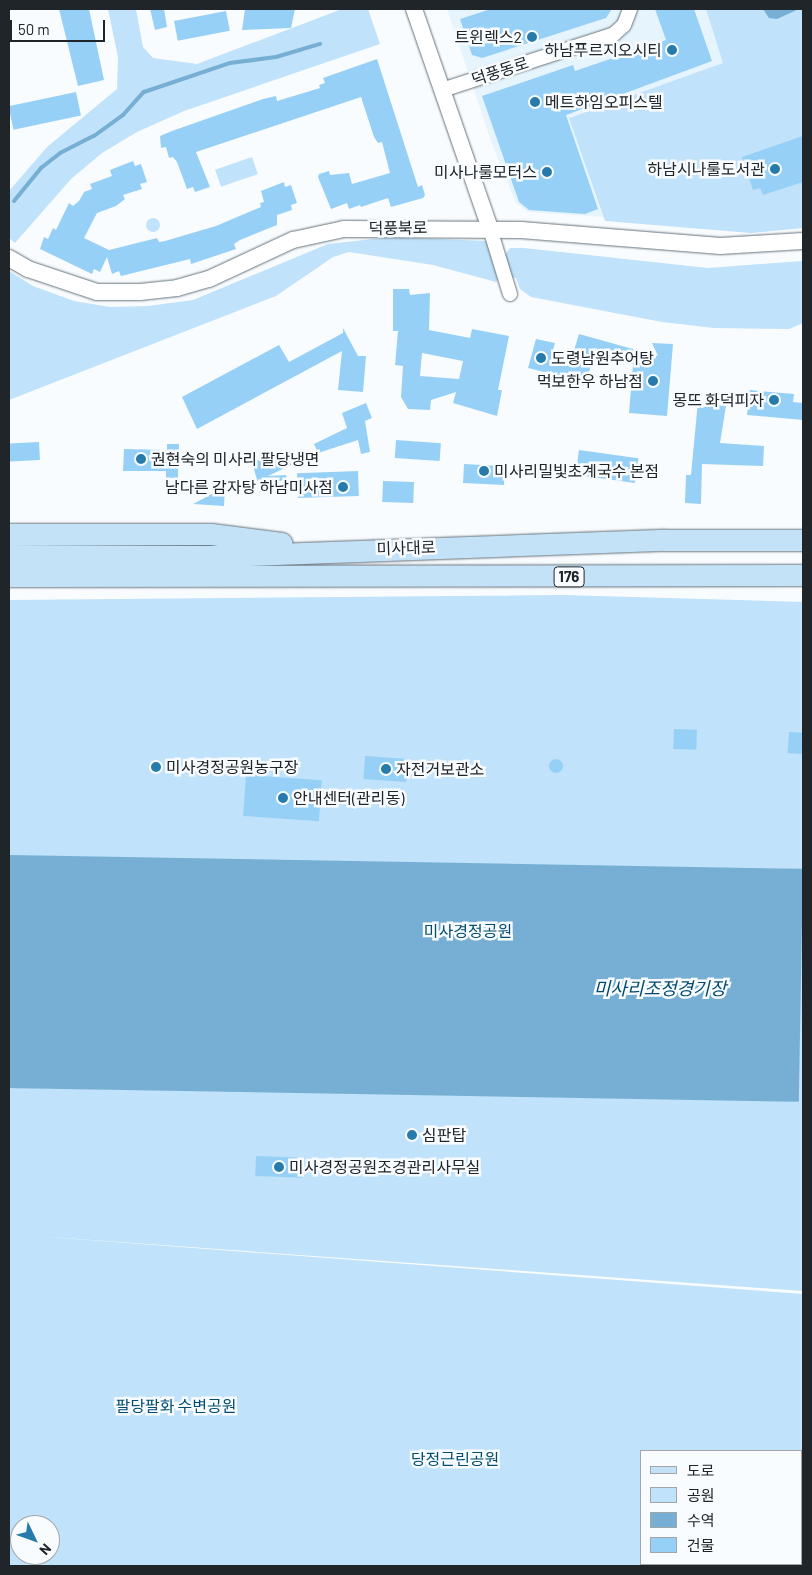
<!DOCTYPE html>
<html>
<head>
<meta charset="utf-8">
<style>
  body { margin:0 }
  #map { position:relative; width:812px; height:1575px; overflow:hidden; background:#f9fcfe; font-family:Barlow,"Noto Sans KR",sans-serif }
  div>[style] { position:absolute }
  .built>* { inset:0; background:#e6f4fd }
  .green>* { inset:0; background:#c0e2fa; transform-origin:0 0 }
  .round { border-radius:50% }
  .water>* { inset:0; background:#77afd4; transform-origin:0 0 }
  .stream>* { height:4px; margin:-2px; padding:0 2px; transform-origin:2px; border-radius:2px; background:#77afd4 }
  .building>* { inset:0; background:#97d0f6; transform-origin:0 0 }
  .roads { filter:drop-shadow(0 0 1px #64727b) drop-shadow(0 0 1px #64727b) }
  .minor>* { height:14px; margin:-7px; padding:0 7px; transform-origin:7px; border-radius:7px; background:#fff }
  .tertiary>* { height:16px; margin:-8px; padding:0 8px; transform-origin:8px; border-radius:8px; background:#fff }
  .primary>* { height:21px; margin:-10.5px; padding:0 10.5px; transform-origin:10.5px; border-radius:10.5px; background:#c4e2f7 }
  .dots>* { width:14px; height:14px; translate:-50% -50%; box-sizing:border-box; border:2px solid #f9fcfe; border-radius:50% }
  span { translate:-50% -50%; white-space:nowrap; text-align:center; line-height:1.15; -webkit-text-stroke:5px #f9fcfe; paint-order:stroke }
  .shield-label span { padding:1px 4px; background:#f9fcfe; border:1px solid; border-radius:4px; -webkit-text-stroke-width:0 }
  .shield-label { font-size:15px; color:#202529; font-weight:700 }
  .poi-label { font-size:16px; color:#202529 }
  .right { translate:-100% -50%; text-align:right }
  .left { translate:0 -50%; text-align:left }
  .street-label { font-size:16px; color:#202529 }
  .park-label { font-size:16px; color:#014c70 }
  .water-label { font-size:18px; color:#004a6e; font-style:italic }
  .frame { position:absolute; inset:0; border:10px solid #202529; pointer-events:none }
  .legend { position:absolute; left:640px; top:1450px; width:162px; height:115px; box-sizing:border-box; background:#f9fcfe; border:1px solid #a2a6a9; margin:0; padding:6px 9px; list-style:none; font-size:15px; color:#202529 }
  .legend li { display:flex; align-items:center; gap:10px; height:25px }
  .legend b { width:25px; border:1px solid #a2a6a9 }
  .north { position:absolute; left:10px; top:1515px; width:50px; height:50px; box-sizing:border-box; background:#f9fcfe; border:1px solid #a2a6a9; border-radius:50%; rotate:132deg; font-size:14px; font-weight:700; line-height:20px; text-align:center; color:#202529 }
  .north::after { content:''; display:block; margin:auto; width:18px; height:22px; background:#267bab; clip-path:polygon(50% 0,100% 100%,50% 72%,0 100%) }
  .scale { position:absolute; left:10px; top:20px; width:95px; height:22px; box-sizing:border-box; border:2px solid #202529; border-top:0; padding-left:6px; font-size:15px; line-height:18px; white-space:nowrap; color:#202529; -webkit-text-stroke:4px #f9fcfe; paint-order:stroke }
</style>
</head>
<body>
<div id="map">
  <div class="built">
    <i style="clip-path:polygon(447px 9px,706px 9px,724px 63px,570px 117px,603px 217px,528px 212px,516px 203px,492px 144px)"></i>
  </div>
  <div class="green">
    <i style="clip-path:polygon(108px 9px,136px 9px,143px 47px,153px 58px,197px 64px,342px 9px,368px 9px,380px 44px,184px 111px,137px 132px,102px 153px,71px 179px,15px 243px,9px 238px,9px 191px,47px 147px,117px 89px,118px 57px)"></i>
    <i style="clip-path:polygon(706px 9px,803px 9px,803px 228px,751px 233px,605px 221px,569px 118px,723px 63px)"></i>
    <i style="left:252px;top:157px;width:18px;height:39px;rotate:71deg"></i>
    <i class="round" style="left:146px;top:218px;width:14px;height:14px"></i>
    <i style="clip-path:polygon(392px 237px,485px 241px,505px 255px,510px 248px,524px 248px,708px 268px,803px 261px,803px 323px,789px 329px,714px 328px,662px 322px,531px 297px,520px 289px,516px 278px,502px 275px,496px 282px,433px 265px,349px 252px,333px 257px,276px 296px,9px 400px,9px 271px,33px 286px,74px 301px,110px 307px,148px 306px,193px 300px,328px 244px)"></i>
    <i style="clip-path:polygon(evenodd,563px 595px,803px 602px,803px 1291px,22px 1235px,803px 1294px,803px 1566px,9px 1566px,9px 600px,563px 595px,641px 1451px,801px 1451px,801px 1564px,641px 1564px,641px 1451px,563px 595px,20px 1525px,50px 1525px,50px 1555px,20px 1555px,20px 1525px)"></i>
  </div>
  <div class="water">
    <i style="clip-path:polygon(763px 9px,799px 9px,777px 19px,769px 18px)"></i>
    <i style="left:9px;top:855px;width:794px;height:233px;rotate:1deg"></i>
  </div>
  <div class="stream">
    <i style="left:14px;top:201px;width:43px;rotate:-50.7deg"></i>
    <i style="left:41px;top:168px;width:24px;rotate:-38deg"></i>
    <i style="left:60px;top:153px;width:38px;rotate:-27deg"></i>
    <i style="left:94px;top:136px;width:36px;rotate:-36deg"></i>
    <i style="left:123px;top:115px;width:31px;rotate:-48deg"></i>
    <i style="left:144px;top:92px;width:91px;rotate:-18.6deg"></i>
    <i style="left:230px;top:63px;width:46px;rotate:-7.4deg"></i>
    <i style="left:276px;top:57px;width:46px;rotate:-16.5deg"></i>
  </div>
  <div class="building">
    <i style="clip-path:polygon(59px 9px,89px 9px,104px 80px,78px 86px)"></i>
    <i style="clip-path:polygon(150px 9px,164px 9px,167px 27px,155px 30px)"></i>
    <i style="clip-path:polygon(245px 9px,295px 9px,291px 28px,242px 30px)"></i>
    <i style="clip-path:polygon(491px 9px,612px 9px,606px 18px,482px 58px,472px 55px,460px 19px)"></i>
    <i style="clip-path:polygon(655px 9px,694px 9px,712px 61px,566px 115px,598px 209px,585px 214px,529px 210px,519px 202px,482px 96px,573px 65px,575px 71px,666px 40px)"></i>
    <i style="left:226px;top:11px;width:20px;height:53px;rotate:79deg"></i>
    <i style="clip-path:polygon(377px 59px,418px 187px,422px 185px,425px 195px,423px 198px,391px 207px,388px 198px,361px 207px,360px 205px,349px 209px,347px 203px,331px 209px,318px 177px,319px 174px,329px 171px,330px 175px,349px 173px,352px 184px,390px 173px,382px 142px,378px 143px,374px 137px,361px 97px,196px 152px,210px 187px,195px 192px,193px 187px,187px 189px,177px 162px,173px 157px,169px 158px,166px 147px,161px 148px,160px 136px,172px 131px,263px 99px,276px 96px,277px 101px,320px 88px,319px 85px,325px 83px,323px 78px)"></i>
    <i style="left:76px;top:92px;width:24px;height:69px;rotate:78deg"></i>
    <i style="clip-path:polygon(803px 136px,803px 182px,763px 195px,760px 188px,753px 190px,742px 157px)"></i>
    <i style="clip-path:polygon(133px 161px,135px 166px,141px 164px,147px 182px,140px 184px,142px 189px,123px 195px,125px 199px,116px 206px,97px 213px,84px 238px,109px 250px,157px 238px,159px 242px,165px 241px,216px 226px,261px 207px,260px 203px,264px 202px,261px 191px,284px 182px,285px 187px,291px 185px,297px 203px,291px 205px,292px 210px,277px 215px,277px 225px,240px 240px,234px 244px,236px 249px,191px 264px,190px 259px,121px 276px,119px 271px,112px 274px,107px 257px,100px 272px,94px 269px,92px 274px,40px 249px,44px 237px,48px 239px,53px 228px,56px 230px,69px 203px,73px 206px,79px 201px,84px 192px,92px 189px,90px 184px,112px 176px,110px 170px)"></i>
    <i style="clip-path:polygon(evenodd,393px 289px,409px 289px,410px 295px,430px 293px,429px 330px,470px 338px,472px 329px,509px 336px,498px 390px,502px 390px,497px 416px,453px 403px,456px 392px,431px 400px,430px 410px,408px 409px,401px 397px,403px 366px,395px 365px,398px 331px,393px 331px,393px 289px,422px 353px,463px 361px,459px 379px,420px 376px,422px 353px)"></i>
    <i style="clip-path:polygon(343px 328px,358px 356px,366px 356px,363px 392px,338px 390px,342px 351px,197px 429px,182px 397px,279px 345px,289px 362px,343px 333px)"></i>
    <i style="clip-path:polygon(579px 334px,658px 356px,652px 343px,673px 344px,667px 416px,629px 413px,633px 364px,598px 353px,596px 347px,587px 380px,575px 385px,558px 381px,560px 376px,528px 368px,536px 339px,555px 343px,551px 357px,570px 363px)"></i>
    <i style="clip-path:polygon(749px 390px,794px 394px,793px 402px,803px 403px,803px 420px,747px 415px)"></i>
    <i style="clip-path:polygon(698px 401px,726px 406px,720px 443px,764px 446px,763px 466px,702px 464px,701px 504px,685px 503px,686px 475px,691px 475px)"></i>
    <i style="clip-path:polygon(366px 403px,372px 418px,365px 421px,370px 452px,361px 454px,358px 440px,318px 453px,314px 444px,347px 428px,342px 413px)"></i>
    <i style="left:396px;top:440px;width:45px;height:18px;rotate:4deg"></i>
    <i style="left:39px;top:442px;width:18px;height:30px;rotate:87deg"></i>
    <i style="clip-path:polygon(167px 444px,179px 444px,178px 478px,166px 478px,166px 471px,123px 471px,124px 449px,167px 450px)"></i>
    <i style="left:579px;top:450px;width:60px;height:25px;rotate:8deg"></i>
    <i style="clip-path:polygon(287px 452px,291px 465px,268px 476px,286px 475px,287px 479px,259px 487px,252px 462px)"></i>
    <i style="left:464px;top:464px;width:41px;height:19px;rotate:3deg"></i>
    <i style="left:358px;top:471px;width:25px;height:61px;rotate:88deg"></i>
    <i style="left:383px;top:481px;width:31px;height:21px;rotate:2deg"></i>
    <i style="clip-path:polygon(225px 487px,224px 506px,193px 504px)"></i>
    <i style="left:674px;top:729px;width:23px;height:20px;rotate:2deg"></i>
    <i style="left:789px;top:732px;width:14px;height:21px;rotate:4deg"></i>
    <i style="left:365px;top:756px;width:43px;height:23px;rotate:4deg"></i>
    <i class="round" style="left:549px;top:759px;width:14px;height:14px"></i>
    <i style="left:246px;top:775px;width:76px;height:41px;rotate:4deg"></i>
    <i style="left:256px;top:1156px;width:47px;height:20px;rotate:2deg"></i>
  </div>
  <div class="roads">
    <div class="minor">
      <i style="left:442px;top:90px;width:181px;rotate:-18deg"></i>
      <i style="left:614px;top:34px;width:13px;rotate:-42deg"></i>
      <i style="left:624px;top:25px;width:17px;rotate:-69deg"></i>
      <i style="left:490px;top:229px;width:68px;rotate:72.9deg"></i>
    </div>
    <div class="tertiary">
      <i style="left:414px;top:9px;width:233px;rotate:70.9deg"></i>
      <i style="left:9px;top:258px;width:22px;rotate:30deg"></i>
      <i style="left:28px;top:269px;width:73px;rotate:18.4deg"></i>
      <i style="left:97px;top:292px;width:43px"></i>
      <i style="left:140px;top:292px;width:37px;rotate:-6deg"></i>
      <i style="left:177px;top:288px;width:33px;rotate:-16deg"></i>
      <i style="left:209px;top:279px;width:93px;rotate:-24.9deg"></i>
      <i style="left:293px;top:240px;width:52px;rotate:-12.2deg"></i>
      <i style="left:344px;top:229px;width:177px;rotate:0.3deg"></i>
      <i style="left:521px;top:230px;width:200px;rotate:4.6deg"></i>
      <i style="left:720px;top:246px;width:83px;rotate:-3.4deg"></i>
    </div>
    <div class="primary">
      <i style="left:9px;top:534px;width:202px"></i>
      <i style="left:211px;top:534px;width:71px;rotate:7.3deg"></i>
      <i style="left:9px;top:555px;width:212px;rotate:0.3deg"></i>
      <i style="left:221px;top:556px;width:444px;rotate:-2.1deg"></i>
      <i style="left:665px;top:540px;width:138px"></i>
      <i style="left:9px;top:576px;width:794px;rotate:-0.07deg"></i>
    </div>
  </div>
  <div class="dots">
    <i style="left:532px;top:37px;background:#267bab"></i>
    <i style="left:672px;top:50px;background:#267bab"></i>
    <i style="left:535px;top:102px;background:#267bab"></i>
    <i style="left:775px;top:169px;background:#267bab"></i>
    <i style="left:547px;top:172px;background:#267bab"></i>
    <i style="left:541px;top:358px;background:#267bab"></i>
    <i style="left:653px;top:381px;background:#267bab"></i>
    <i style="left:774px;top:400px;background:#267bab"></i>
    <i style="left:141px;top:459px;background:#267bab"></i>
    <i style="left:484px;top:471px;background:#267bab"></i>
    <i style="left:343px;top:487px;background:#267bab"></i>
    <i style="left:156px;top:767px;background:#267bab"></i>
    <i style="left:386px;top:769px;background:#267bab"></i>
    <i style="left:283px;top:798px;background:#267bab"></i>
    <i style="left:412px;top:1135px;background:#267bab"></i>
    <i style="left:279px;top:1167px;background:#267bab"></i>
  </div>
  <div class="shield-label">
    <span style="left:569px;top:577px">176</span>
  </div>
  <div class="poi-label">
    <span class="right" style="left:522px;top:37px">트윈렉스2</span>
    <span class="right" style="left:662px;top:50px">하남푸르지오시티</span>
    <span class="left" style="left:545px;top:102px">메트하임오피스텔</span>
    <span class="right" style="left:765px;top:169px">하남시나룰도서관</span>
    <span class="right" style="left:537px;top:172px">미사나룰모터스</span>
    <span class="left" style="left:551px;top:358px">도령남원추어탕</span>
    <span class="right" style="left:643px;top:381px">먹보한우 하남점</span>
    <span class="right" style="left:764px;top:400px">몽뜨 화덕피자</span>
    <span class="left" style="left:151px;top:459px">권현숙의 미사리 팔당냉면</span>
    <span class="left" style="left:494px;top:471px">미사리밀빛초계국수 본점</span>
    <span class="right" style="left:333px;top:487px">남다른 감자탕 하남미사점</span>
    <span class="left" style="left:166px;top:767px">미사경정공원농구장</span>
    <span class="left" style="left:396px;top:769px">자전거보관소</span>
    <span class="left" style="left:293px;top:798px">안내센터(관리동)</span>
    <span class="left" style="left:422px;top:1135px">심판탑</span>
    <span class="left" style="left:289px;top:1167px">미사경정공원조경관리사무실</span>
  </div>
  <div class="street-label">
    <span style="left:500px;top:71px;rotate:-18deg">덕풍동로</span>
    <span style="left:398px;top:228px;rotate:-1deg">덕풍북로</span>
    <span style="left:406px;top:548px;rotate:-2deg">미사대로</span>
  </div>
  <div class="park-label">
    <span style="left:468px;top:931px">미사경정공원</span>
    <span style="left:176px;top:1406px">팔당팔화 수변공원</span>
    <span style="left:455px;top:1459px">당정근린공원</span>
  </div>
  <div class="water-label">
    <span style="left:660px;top:988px">미사리조정경기장</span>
  </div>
  <div class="frame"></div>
  <ul class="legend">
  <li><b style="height:6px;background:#c4e2f7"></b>도로</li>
  <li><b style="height:14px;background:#c0e2fa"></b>공원</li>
  <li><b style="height:14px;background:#77afd4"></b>수역</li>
  <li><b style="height:14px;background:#97d0f6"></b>건물</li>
  </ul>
  <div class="north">N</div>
  <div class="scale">50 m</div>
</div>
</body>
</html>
